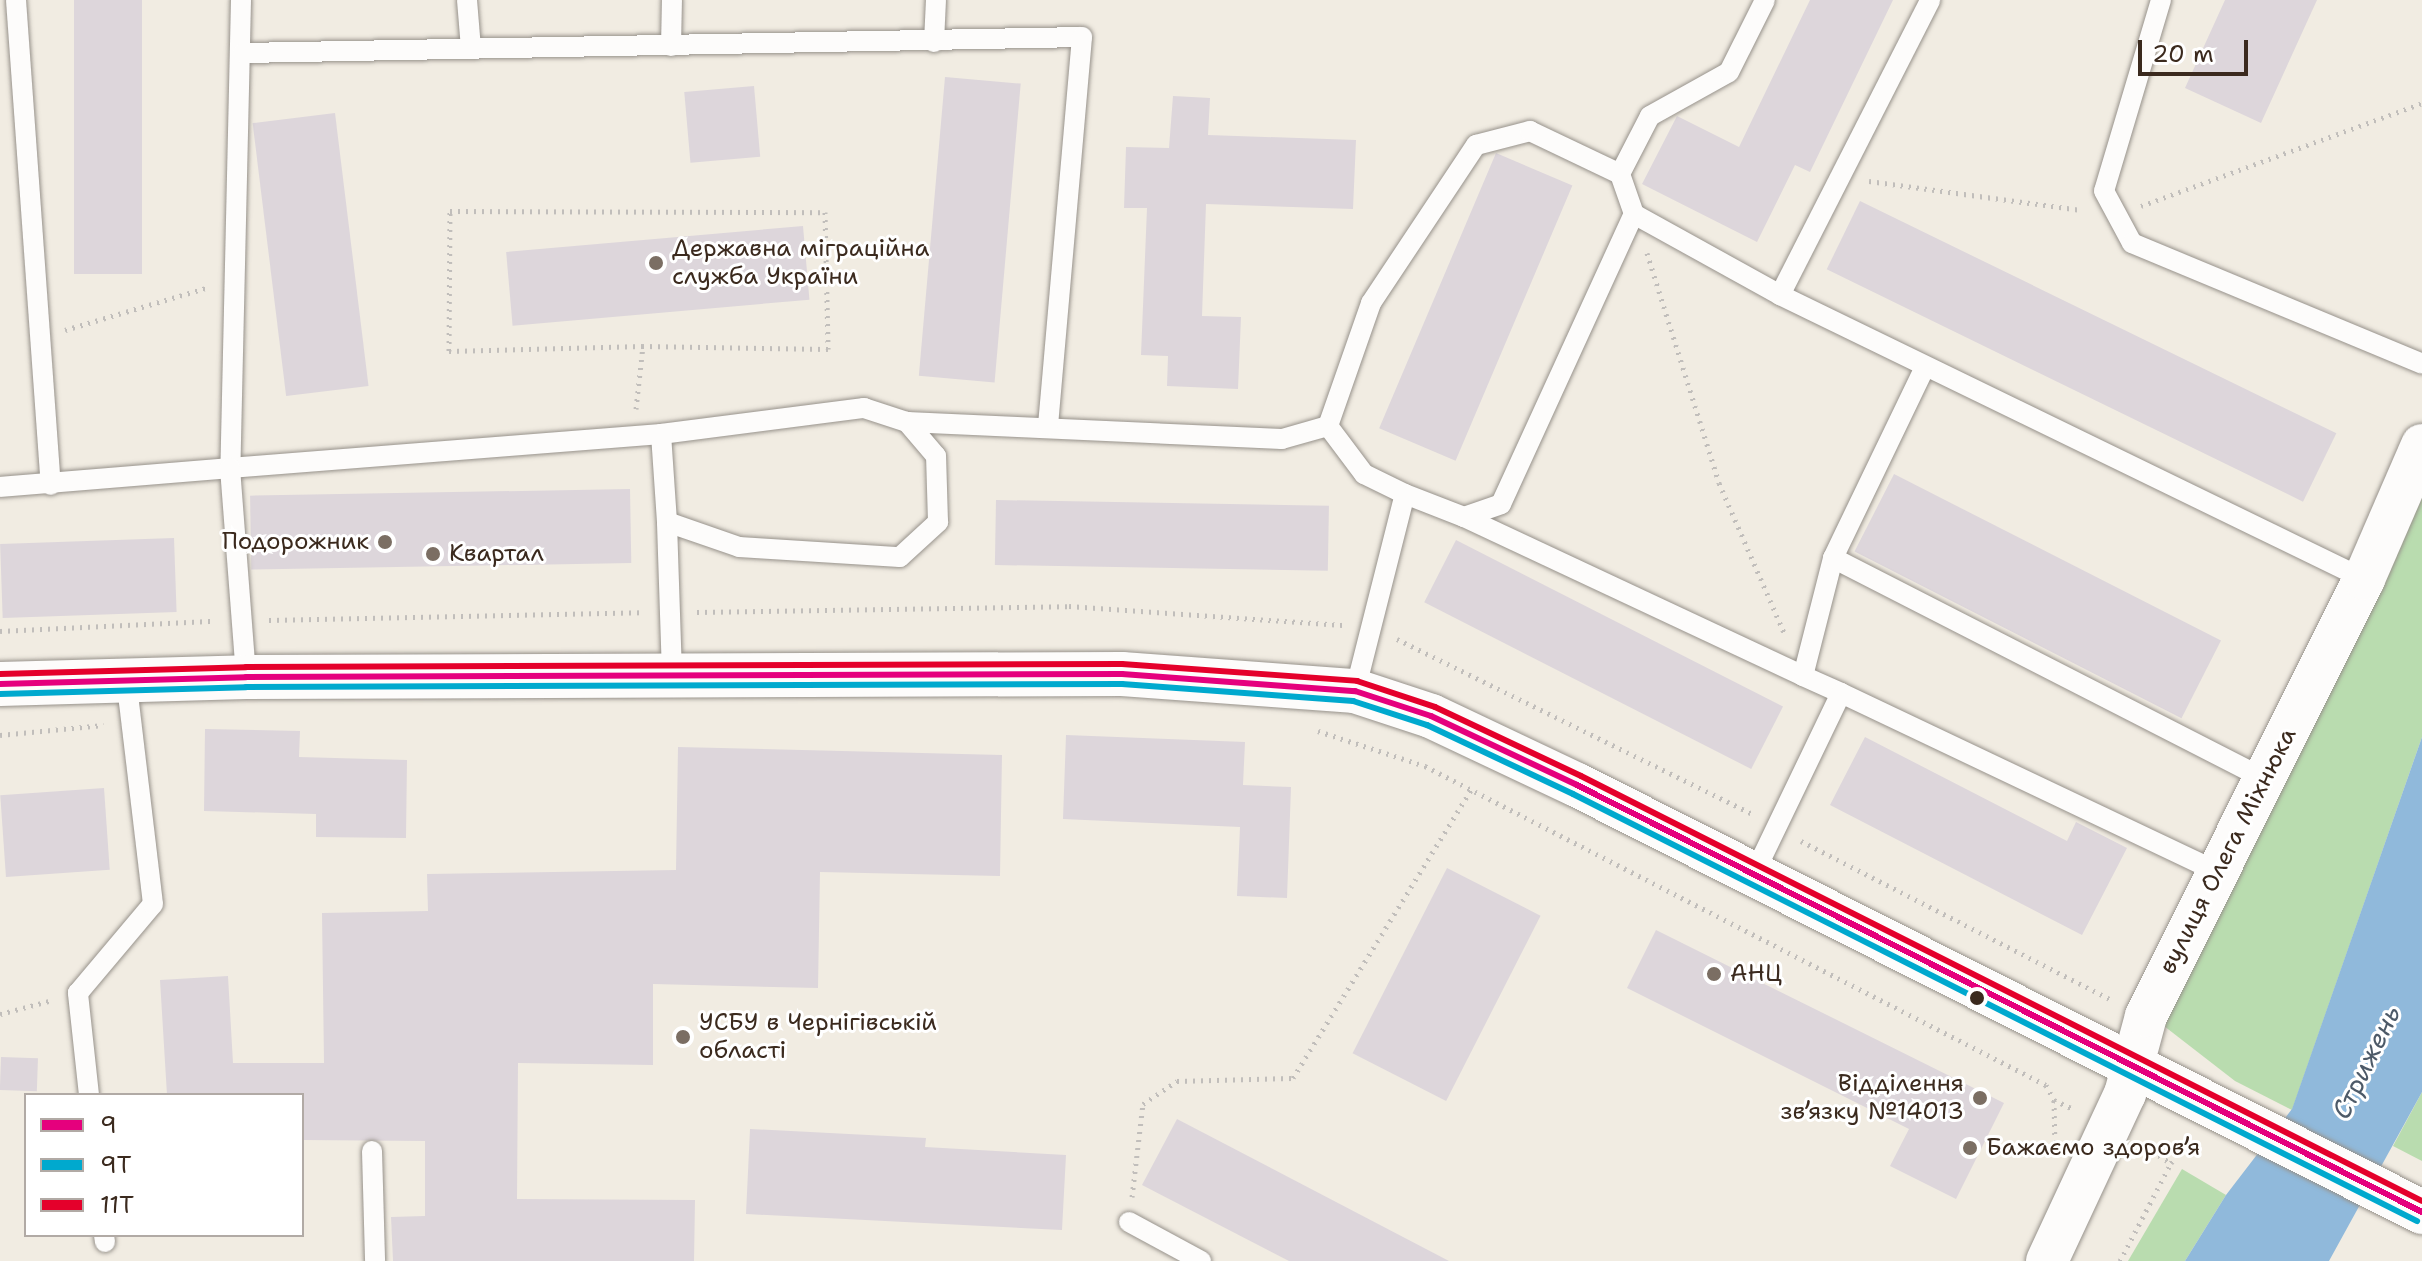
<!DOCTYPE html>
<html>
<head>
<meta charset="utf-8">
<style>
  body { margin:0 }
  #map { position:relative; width:2422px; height:1261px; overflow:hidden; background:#f1ece2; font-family:"Shantell Sans",sans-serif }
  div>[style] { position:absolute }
  .green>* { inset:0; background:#b9dcaf }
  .water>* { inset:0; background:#90b9db }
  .building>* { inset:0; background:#ddd6db; transform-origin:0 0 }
  .path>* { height:5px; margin-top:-2.5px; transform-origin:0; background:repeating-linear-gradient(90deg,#c1bebb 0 2px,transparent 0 8px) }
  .roads { filter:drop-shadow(0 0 2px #97928b) drop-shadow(0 0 2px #97928b) }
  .service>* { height:20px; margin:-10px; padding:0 10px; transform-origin:10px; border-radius:10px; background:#fdfcfb }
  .minor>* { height:42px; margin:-21px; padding:0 21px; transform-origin:21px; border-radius:21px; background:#fdfcfb }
  .primary>* { height:44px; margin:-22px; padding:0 22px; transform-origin:22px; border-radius:22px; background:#fdfcfb }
  .bus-1>* { height:6px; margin:-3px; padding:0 3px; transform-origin:3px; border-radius:3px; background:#e5007d }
  .bus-2>* { height:6px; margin:-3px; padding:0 3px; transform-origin:3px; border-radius:3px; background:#00a9ce }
  .bus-3>* { height:6px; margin:-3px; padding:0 3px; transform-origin:3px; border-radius:3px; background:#e4002b }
  .dots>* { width:22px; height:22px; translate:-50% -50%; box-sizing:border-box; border:4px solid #fff; border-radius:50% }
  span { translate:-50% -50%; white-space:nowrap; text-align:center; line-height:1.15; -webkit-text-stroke:6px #fff; paint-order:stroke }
  .poi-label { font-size:24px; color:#3b2a1e }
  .left { translate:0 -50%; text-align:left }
  .right { translate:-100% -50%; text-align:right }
  .street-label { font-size:24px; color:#3b2a1e }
  .water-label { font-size:26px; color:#4d5a68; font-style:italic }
  .legend { position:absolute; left:24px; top:1093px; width:280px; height:144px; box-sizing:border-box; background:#fff; border:2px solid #b1aaa5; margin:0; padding:10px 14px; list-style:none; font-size:24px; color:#3b2a1e }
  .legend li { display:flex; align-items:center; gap:16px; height:40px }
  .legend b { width:40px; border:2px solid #b1aaa5 }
  .scale { position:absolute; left:2138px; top:40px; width:110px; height:36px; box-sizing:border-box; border:4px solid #3b2a1e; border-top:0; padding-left:10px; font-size:24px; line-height:28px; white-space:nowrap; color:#3b2a1e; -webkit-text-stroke:6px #fff; paint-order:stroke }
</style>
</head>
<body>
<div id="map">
  <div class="green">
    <i style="clip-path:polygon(2422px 497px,2422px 737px,2292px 1110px,2235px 1081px,2164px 1026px)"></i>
    <i style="clip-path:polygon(2422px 1092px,2422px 1161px,2393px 1146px)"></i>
    <i style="clip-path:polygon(2182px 1169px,2226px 1195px,2185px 1261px,2128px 1261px)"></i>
  </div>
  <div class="water">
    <i style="clip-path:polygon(2422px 737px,2422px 1092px,2329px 1261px,2185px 1261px,2226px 1195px,2292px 1109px)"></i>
  </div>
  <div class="building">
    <i style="left:74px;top:0;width:68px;height:274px"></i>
    <i style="clip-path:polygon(1810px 0,1893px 0,1810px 172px,1795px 165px,1757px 242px,1642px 184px,1677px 116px,1739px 147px)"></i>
    <i style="clip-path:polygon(2225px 0,2317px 0,2261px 123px,2185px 88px)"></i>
    <i style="left:945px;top:77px;width:76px;height:300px;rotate:5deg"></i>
    <i style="left:754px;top:86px;width:71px;height:70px;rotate:85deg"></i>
    <i style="clip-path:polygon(1173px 96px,1210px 98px,1208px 135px,1356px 140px,1353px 209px,1206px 204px,1202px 316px,1241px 317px,1238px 389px,1167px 386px,1168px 356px,1141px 355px,1147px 208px,1124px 208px,1126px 147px,1169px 148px)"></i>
    <i style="left:335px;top:113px;width:275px;height:83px;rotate:83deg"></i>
    <i style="left:1496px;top:153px;width:83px;height:299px;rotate:23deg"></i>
    <i style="left:1860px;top:201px;width:530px;height:76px;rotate:26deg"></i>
    <i style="left:803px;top:226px;width:74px;height:298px;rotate:85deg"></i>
    <i style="left:1894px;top:474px;width:367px;height:87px;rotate:27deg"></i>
    <i style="left:630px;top:489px;width:74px;height:380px;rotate:89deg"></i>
    <i style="left:996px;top:500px;width:333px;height:65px;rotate:1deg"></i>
    <i style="left:174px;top:538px;width:74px;height:174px;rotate:88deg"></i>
    <i style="left:1456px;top:540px;width:367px;height:70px;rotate:27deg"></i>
    <i style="clip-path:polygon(205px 729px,300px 731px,299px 757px,407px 760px,406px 838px,316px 837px,316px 814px,204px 811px)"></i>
    <i style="clip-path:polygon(1066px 735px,1245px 742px,1243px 785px,1291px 787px,1287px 898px,1237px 896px,1240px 827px,1063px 819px)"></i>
    <i style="clip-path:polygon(1865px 737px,2067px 841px,2076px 822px,2127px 848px,2082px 935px,1830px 805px)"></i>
    <i style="clip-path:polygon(678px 747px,1002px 755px,1000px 876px,820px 872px,818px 988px,653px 984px,653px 1065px,518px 1063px,517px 1199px,695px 1200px,694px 1261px,393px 1261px,391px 1217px,425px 1216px,425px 1141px,302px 1140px,302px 1095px,167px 1095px,160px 980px,228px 976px,233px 1063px,324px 1063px,322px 913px,428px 911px,427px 874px,676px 870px)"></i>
    <i style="left:104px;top:788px;width:82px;height:104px;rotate:86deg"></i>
    <i style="left:1447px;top:868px;width:105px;height:208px;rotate:27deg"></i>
    <i style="clip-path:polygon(1656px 930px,2004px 1103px,1956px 1199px,1890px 1166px,1909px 1129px,1627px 988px)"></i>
    <i style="left:1px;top:1057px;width:37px;height:33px;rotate:2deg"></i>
    <i style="clip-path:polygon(1177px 1119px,1449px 1261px,1289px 1261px,1142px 1185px)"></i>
    <i style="clip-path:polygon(750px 1129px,926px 1138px,925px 1147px,1066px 1155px,1062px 1230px,746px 1214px)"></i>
  </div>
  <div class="path">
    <i style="left:1869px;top:181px;width:214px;rotate:7.8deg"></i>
    <i style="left:2141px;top:206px;width:299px;rotate:-20.1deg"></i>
    <i style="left:450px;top:211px;width:375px;rotate:0.2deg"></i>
    <i style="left:825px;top:212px;width:137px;rotate:88.7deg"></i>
    <i style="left:828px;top:349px;width:185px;rotate:-179.1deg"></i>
    <i style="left:643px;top:346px;width:194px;rotate:178.5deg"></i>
    <i style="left:449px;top:351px;width:140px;rotate:-89.6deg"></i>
    <i style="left:1647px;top:253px;width:241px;rotate:72.6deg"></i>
    <i style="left:1719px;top:483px;width:166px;rotate:66.5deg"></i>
    <i style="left:65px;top:330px;width:150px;rotate:-16.6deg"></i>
    <i style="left:636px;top:409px;width:63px;rotate:-83.7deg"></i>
    <i style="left:697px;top:612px;width:372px;rotate:-0.9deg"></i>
    <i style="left:1069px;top:606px;width:274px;rotate:4deg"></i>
    <i style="left:269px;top:620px;width:374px;rotate:-1.2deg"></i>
    <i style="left:0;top:631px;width:215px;rotate:-2.7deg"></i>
    <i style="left:1397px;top:639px;width:398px;rotate:26.2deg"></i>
    <i style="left:1318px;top:731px;width:113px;rotate:18.1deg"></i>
    <i style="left:1425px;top:766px;width:698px;rotate:27.19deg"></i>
    <i style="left:2046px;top:1085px;width:17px;rotate:62deg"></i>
    <i style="left:2054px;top:1100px;width:46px;rotate:88.8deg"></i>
    <i style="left:0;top:735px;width:104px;rotate:-5.5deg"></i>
    <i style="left:1801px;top:841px;width:351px;rotate:27.1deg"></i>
    <i style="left:0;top:1014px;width:55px;rotate:-14.8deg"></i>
    <i style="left:2054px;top:1100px;width:21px;rotate:25deg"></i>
    <i style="left:2145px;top:1147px;width:31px;rotate:32deg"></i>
    <i style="left:1132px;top:1197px;width:94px;rotate:-83.3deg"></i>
    <i style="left:1143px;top:1104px;width:41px;rotate:-34.1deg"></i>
    <i style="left:1177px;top:1081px;width:116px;rotate:-1.5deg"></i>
    <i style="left:1293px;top:1078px;width:339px;rotate:-58.3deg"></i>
    <i style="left:2120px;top:1261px;width:110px;rotate:-62.5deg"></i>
    <i style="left:2171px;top:1163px;width:23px;rotate:-56deg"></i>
    <i style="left:2184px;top:1144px;width:13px;rotate:4deg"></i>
  </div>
  <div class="roads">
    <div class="service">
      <i style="left:16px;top:0;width:486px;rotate:85.9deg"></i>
      <i style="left:241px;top:0;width:468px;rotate:91.3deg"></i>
      <i style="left:230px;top:468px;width:432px;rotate:-4.5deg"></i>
      <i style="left:661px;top:434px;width:205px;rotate:-7.3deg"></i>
      <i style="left:864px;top:408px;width:45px;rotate:18deg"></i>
      <i style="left:907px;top:422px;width:375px;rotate:2.6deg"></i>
      <i style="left:1282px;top:439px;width:48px;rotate:-15.8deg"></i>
      <i style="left:1328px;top:426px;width:60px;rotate:53.1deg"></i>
      <i style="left:1364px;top:474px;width:46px;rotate:26deg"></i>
      <i style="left:467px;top:0;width:49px;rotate:85.3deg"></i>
      <i style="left:2161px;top:0;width:199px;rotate:106.6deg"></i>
      <i style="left:2104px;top:191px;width:59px;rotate:61.7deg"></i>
      <i style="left:2132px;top:243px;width:314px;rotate:22.6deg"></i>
      <i style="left:934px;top:42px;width:42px;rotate:-87.3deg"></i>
      <i style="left:671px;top:46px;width:46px;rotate:-88.8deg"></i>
      <i style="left:243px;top:53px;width:839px;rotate:-1.09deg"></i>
      <i style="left:1082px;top:37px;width:390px;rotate:95deg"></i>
      <i style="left:1634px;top:214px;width:167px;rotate:29deg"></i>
      <i style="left:1780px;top:295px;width:331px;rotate:-63deg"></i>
      <i style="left:1780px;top:295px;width:649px;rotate:25.93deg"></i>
      <i style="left:1328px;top:426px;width:130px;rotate:-70.7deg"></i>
      <i style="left:1371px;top:303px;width:190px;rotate:-56.4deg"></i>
      <i style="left:1476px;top:145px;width:56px;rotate:-14.5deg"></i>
      <i style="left:1530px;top:131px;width:100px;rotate:25.5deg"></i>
      <i style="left:661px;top:434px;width:88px;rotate:86.1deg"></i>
      <i style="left:0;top:487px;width:231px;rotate:-4.7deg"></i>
      <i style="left:230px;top:468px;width:210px;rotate:85.6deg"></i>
      <i style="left:1464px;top:517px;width:374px;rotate:25.1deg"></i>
      <i style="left:1833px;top:558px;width:212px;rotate:-64.3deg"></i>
      <i style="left:672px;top:674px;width:152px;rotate:-91.9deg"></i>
      <i style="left:667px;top:522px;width:76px;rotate:19.1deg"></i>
      <i style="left:739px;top:547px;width:161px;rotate:3.6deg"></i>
      <i style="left:900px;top:557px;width:52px;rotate:-42.6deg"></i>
      <i style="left:938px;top:522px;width:66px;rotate:-91.7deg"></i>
      <i style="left:936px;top:456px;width:45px;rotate:-130.5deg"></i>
      <i style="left:1355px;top:691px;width:203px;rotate:-75.8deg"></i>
      <i style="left:1405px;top:494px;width:63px;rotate:21.3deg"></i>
      <i style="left:1464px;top:517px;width:39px;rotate:-19deg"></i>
      <i style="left:1501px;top:504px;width:319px;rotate:-65.4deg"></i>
      <i style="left:1634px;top:214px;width:42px;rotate:-109.3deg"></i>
      <i style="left:1620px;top:174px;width:65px;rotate:-62.7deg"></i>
      <i style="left:1650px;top:116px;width:90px;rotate:-29.1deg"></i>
      <i style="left:1729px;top:72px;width:80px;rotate:-63.4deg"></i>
      <i style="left:1841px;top:693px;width:42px;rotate:-155.9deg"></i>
      <i style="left:1803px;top:676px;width:122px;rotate:-75.7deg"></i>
      <i style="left:1833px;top:558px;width:484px;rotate:27.1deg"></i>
      <i style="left:1753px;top:876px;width:203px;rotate:-64.3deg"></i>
      <i style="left:1841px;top:693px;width:417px;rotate:25.4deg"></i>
      <i style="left:89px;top:1095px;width:103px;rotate:-96.2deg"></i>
      <i style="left:78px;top:993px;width:116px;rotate:-49.9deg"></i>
      <i style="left:153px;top:904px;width:227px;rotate:-96.8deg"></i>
      <i style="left:372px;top:1151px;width:110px;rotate:88.4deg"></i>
      <i style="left:1129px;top:1222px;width:82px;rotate:28.4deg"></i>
      <i style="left:104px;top:1235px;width:7px;rotate:82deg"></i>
    </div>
    <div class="minor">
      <i style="left:2047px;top:1261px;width:184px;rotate:-65deg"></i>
      <i style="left:2125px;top:1094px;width:81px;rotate:-74.9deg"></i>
      <i style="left:2146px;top:1016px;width:488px;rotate:-63.5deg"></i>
      <i style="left:2364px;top:579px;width:146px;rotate:-66.6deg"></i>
    </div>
    <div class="primary">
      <i style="left:0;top:684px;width:246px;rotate:-1.6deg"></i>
      <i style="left:246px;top:677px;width:876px;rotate:-0.2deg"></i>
      <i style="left:1122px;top:674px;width:234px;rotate:4.2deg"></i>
      <i style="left:1355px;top:691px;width:80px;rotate:18.2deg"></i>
      <i style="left:1431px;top:716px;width:161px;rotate:25.3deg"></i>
      <i style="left:1577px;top:785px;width:947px;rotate:26.81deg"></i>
    </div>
  </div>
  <div class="bus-1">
    <i style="left:0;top:684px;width:246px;rotate:-1.6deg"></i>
    <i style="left:246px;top:677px;width:876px;rotate:-0.2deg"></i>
    <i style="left:1122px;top:674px;width:234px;rotate:4.2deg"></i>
    <i style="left:1355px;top:691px;width:80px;rotate:18.2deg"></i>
    <i style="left:1431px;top:716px;width:161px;rotate:25.3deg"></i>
    <i style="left:1577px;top:785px;width:947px;rotate:26.81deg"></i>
  </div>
  <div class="bus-2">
    <i style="left:0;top:694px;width:246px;rotate:-1.6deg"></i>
    <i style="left:246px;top:687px;width:876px;rotate:-0.2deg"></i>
    <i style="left:1122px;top:684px;width:232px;rotate:4.2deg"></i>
    <i style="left:1353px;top:701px;width:78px;rotate:18deg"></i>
    <i style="left:1427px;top:725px;width:161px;rotate:25.3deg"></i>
    <i style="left:1573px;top:794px;width:946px;rotate:26.84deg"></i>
  </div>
  <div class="bus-3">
    <i style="left:0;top:674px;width:246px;rotate:-1.6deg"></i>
    <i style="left:246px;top:667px;width:876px;rotate:-0.2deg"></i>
    <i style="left:1122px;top:664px;width:236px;rotate:4.1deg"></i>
    <i style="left:1357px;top:681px;width:82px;rotate:18.4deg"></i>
    <i style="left:1435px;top:707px;width:161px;rotate:25.3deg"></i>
    <i style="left:1581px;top:776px;width:942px;rotate:26.81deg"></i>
  </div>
  <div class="dots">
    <i style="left:656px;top:263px;background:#7b6e63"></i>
    <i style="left:385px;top:542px;background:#7b6e63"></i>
    <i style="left:433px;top:554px;background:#7b6e63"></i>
    <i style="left:1714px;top:974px;background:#7b6e63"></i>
    <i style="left:1977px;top:998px;background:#3b2a1e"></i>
    <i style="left:683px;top:1037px;background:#7b6e63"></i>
    <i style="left:1980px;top:1098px;background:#7b6e63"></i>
    <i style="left:1970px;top:1148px;background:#7b6e63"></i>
  </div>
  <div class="poi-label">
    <span class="left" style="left:672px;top:263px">Державна міграційна<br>служба України</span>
    <span class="right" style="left:369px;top:542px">Подорожник</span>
    <span class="left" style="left:449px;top:554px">Квартал</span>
    <span class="left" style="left:1730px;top:974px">АНЦ</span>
    <span class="left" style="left:699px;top:1037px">УСБУ в Чернігівській<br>області</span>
    <span class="right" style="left:1964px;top:1098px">Відділення<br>зв’язку №14013</span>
    <span class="left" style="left:1986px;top:1148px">Бажаємо здоров’я</span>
  </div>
  <div class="street-label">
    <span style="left:2228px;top:851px;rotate:-63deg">вулиця Олега Міхнюка</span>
  </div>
  <div class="water-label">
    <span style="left:2366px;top:1062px;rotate:-64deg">Стрижень</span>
  </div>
  <ul class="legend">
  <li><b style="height:10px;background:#e5007d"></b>9</li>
  <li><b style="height:10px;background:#00a9ce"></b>9Т</li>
  <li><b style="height:10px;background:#e4002b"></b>11Т</li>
  </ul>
  <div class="scale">20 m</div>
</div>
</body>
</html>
